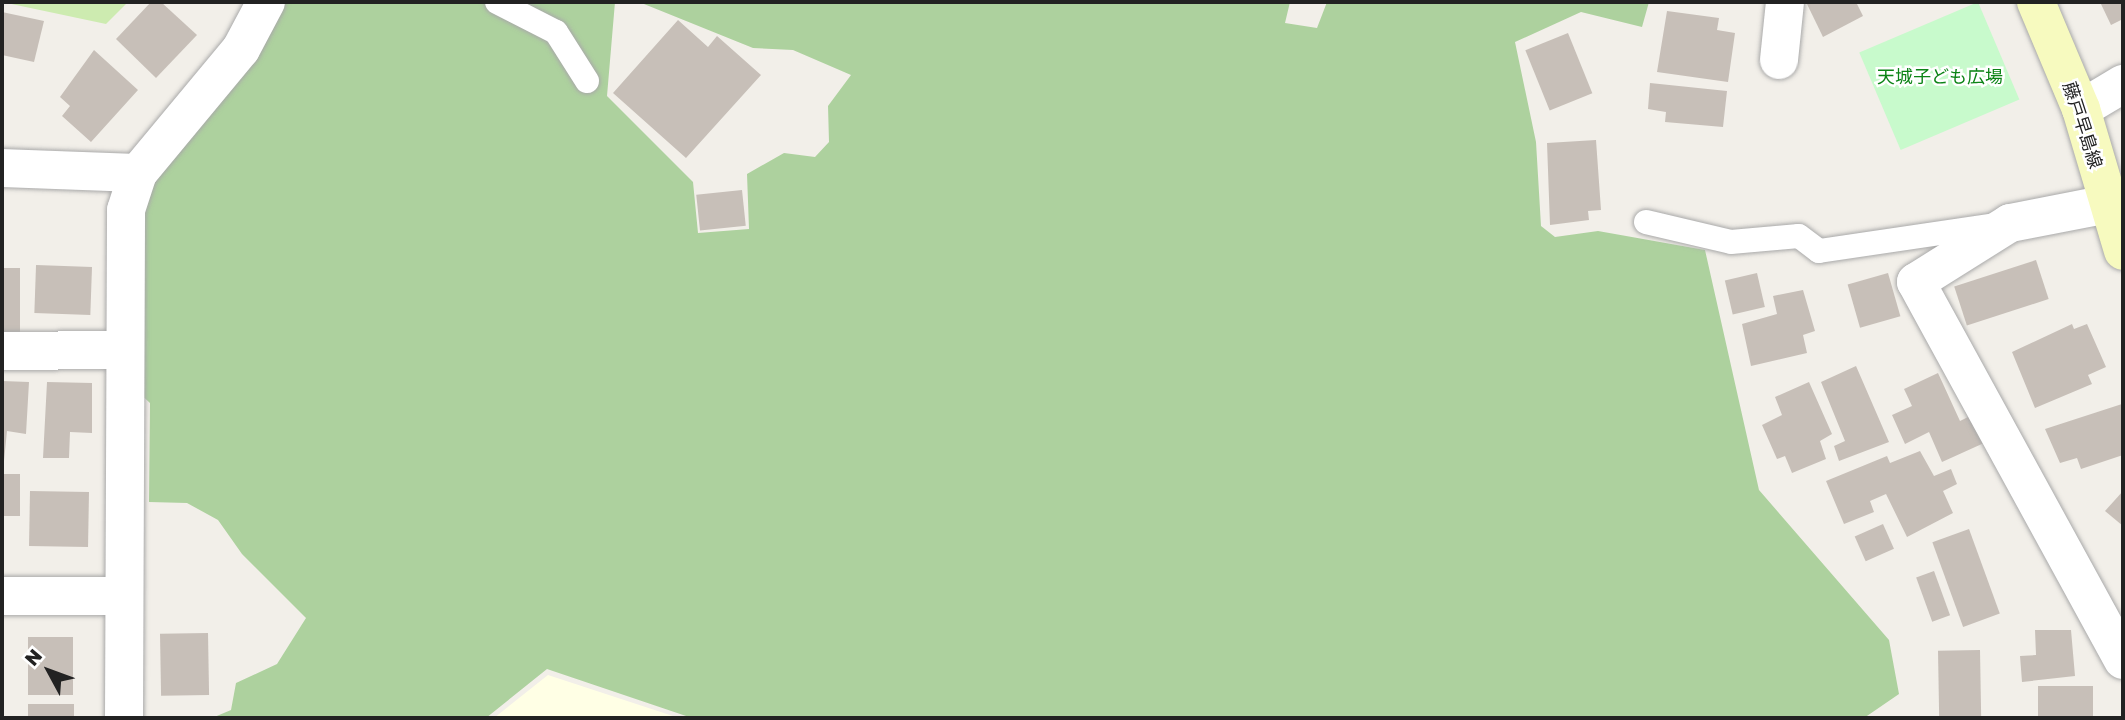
<!DOCTYPE html>
<html>
<head>
<meta charset="utf-8">
<style>
  body { margin:0 }
  #map { position:relative; width:2125px; height:720px; overflow:hidden; background:#f2efe9; font-family:"Golos Text","Noto Sans JP",sans-serif }
  div>[style] { position:absolute }
  .education>* { inset:0; background:#ffffe5 }
  .grass>* { inset:0; background:#cdebb0 }
  .forest>* { inset:0; background:#add19e }
  .park>* { inset:0; background:#c8facc; transform-origin:0 0 }
  .building>* { inset:0; background:#c7bfb8; transform-origin:0 0 }
  .roads { filter:drop-shadow(0 0 2px #a9a9a9) drop-shadow(0 0 2px #a9a9a9) }
  .lane>* { height:24px; margin:-12px; padding:0 12px; transform-origin:12px; border-radius:12px; background:#fff }
  .street>* { height:38px; margin:-19px; padding:0 19px; transform-origin:19px; border-radius:19px; background:#fff }
  .secondary>* { height:38px; margin:-19px; padding:0 19px; transform-origin:19px; border-radius:19px; background:#f7fabf }
  span { translate:-50% -50%; white-space:nowrap; text-align:center; line-height:1.15; -webkit-text-stroke:5px #fff; paint-order:stroke }
  .park-label { font-size:18px; color:#0c8416 }
  .street-label { font-size:18px; color:#222 }
  .frame { position:absolute; inset:0; border:4px solid #222; pointer-events:none }
  .north { position:absolute; left:14px; top:636px; width:70px; height:70px; -webkit-text-stroke:5px #fff; paint-order:stroke; rotate:311deg; font-size:19px; font-weight:700; line-height:28px; text-align:center; color:#222 }
  .north::after { content:''; display:block; margin:auto; width:24px; height:32px; background:#222; clip-path:polygon(50% 0,100% 100%,50% 72%,0 100%) }
</style>
</head>
<body>
<div id="map">
  <div class="education">
    <i style="clip-path:polygon(548px 675px,679px 718px,494px 718px)"></i>
  </div>
  <div class="grass">
    <i style="clip-path:polygon(2px 2px,128px 2px,106px 24px)"></i>
  </div>
  <div class="forest">
    <i style="clip-path:polygon(281px 2px,615px 2px,607px 96px,693px 182px,698px 233px,749px 229px,747px 174px,784px 153px,815px 157px,829px 142px,828px 106px,851px 75px,793px 50px,753px 48px,639px 2px,1290px 2px,1285px 23px,1317px 28px,1327px 2px,1649px 2px,1642px 27px,1581px 12px,1515px 42px,1536px 142px,1541px 226px,1555px 237px,1598px 231px,1705px 250px,1759px 490px,1889px 640px,1899px 694px,1864px 718px,692px 718px,547px 669px,486px 718px,212px 718px,231px 710px,236px 683px,277px 664px,306px 618px,242px 554px,218px 520px,187px 503px,149px 502px,150px 403px,138px 392px,135px 241px,150px 180px)"></i>
  </div>
  <div class="park">
    <i style="left:1978px;top:2px;width:106px;height:129px;rotate:67deg"></i>
  </div>
  <div class="building">
    <i style="clip-path:polygon(151px 2px,161px 2px,197px 35px,156px 78px,116px 39px)"></i>
    <i style="clip-path:polygon(1806px 2px,1856px 2px,1863px 16px,1823px 37px)"></i>
    <i style="clip-path:polygon(2100px 2px,2123px 2px,2123px 19px,2111px 25px)"></i>
    <i style="clip-path:polygon(1667px 11px,1719px 18px,1717px 30px,1735px 33px,1728px 82px,1657px 72px)"></i>
    <i style="clip-path:polygon(2px 12px,44px 21px,34px 62px,2px 55px)"></i>
    <i style="clip-path:polygon(678px 20px,708px 47px,717px 36px,761px 75px,686px 158px,613px 93px)"></i>
    <i style="left:1568px;top:33px;width:65px;height:46px;rotate:68deg"></i>
    <i style="clip-path:polygon(94px 50px,138px 90px,91px 142px,62px 116px,70px 106px,60px 97px)"></i>
    <i style="clip-path:polygon(1650px 83px,1727px 91px,1723px 127px,1665px 122px,1666px 112px,1648px 109px)"></i>
    <i style="clip-path:polygon(1596px 140px,1601px 210px,1588px 211px,1589px 220px,1550px 225px,1547px 143px)"></i>
    <i style="left:742px;top:190px;width:36px;height:46px;rotate:84deg"></i>
    <i style="left:2036px;top:260px;width:41px;height:86px;rotate:72deg"></i>
    <i style="left:92px;top:267px;width:48px;height:56px;rotate:92deg"></i>
    <i style="left:2px;top:268px;width:18px;height:64px"></i>
    <i style="left:1757px;top:273px;width:35px;height:33px;rotate:77deg"></i>
    <i style="left:1888px;top:273px;width:45px;height:42px;rotate:74deg"></i>
    <i style="clip-path:polygon(1803px 290px,1815px 331px,1803px 335px,1807px 353px,1751px 366px,1742px 324px,1777px 314px,1773px 296px)"></i>
    <i style="clip-path:polygon(2072px 324px,2074px 329px,2087px 324px,2106px 367px,2088px 375px,2092px 384px,2035px 408px,2012px 352px)"></i>
    <i style="clip-path:polygon(1856px 366px,1889px 442px,1839px 461px,1834px 446px,1845px 441px,1821px 382px)"></i>
    <i style="clip-path:polygon(1938px 373px,1960px 421px,1972px 415px,1984px 443px,1942px 462px,1929px 432px,1905px 444px,1892px 415px,1912px 406px,1904px 389px)"></i>
    <i style="clip-path:polygon(2px 381px,29px 382px,26px 434px,7px 431px,4px 461px)"></i>
    <i style="clip-path:polygon(47px 382px,92px 383px,92px 433px,70px 432px,69px 458px,43px 458px)"></i>
    <i style="clip-path:polygon(1809px 382px,1832px 434px,1820px 441px,1826px 459px,1792px 473px,1785px 456px,1777px 459px,1762px 425px,1782px 415px,1775px 397px)"></i>
    <i style="clip-path:polygon(2122px 404px,2123px 455px,2081px 469px,2077px 458px,2060px 463px,2045px 429px)"></i>
    <i style="clip-path:polygon(1920px 451px,1934px 476px,1951px 469px,1957px 484px,1943px 491px,1953px 513px,1907px 537px,1886px 494px,1870px 501px,1874px 512px,1844px 524px,1826px 481px,1887px 456px,1890px 463px)"></i>
    <i style="left:2px;top:474px;width:18px;height:42px"></i>
    <i style="left:30px;top:491px;width:59px;height:55px;rotate:1deg"></i>
    <i style="clip-path:polygon(2123px 491px,2123px 526px,2105px 511px)"></i>
    <i style="left:1883px;top:524px;width:27px;height:31px;rotate:66deg"></i>
    <i style="left:1969px;top:529px;width:90px;height:39px;rotate:70deg"></i>
    <i style="left:1934px;top:571px;width:47px;height:19px;rotate:70deg"></i>
    <i style="clip-path:polygon(2035px 630px,2071px 630px,2075px 676px,2022px 682px,2020px 656px,2036px 655px)"></i>
    <i style="left:208px;top:633px;width:62px;height:48px;rotate:89deg"></i>
    <i style="left:28px;top:637px;width:45px;height:58px"></i>
    <i style="left:1980px;top:650px;width:68px;height:42px;rotate:89deg"></i>
    <i style="left:2093px;top:686px;width:32px;height:55px;rotate:90deg"></i>
    <i style="left:28px;top:704px;width:46px;height:14px"></i>
  </div>
  <div class="roads">
    <div class="lane">
      <i style="left:497px;top:2px;width:66px;rotate:27deg"></i>
      <i style="left:556px;top:32px;width:58px;rotate:57.7deg"></i>
      <i style="left:1646px;top:222px;width:87px;rotate:13.2deg"></i>
      <i style="left:1731px;top:242px;width:68px;rotate:-5deg"></i>
      <i style="left:1799px;top:236px;width:25px;rotate:37deg"></i>
      <i style="left:1819px;top:251px;width:178px;rotate:-8.4deg"></i>
    </div>
    <div class="street">
      <i style="left:1779px;top:60px;width:58px;rotate:-84.1deg"></i>
      <i style="left:2081px;top:109px;width:49px;rotate:-30.8deg"></i>
      <i style="left:2px;top:168px;width:136px;rotate:2.1deg"></i>
      <i style="left:2108px;top:204px;width:100px;rotate:169deg"></i>
      <i style="left:2010px;top:223px;width:111px;rotate:147.9deg"></i>
      <i style="left:1916px;top:282px;width:431px;rotate:61.3deg"></i>
      <i style="left:2px;top:351px;width:123px;rotate:-0.5deg"></i>
      <i style="left:2px;top:596px;width:122px"></i>
      <i style="left:124px;top:718px;width:508px;rotate:-89.77deg"></i>
      <i style="left:126px;top:210px;width:39px;rotate:-72deg"></i>
      <i style="left:138px;top:173px;width:161px;rotate:-50.3deg"></i>
      <i style="left:241px;top:49px;width:53px;rotate:-62deg"></i>
    </div>
    <div class="secondary">
      <i style="left:2036px;top:2px;width:116px;rotate:67.2deg"></i>
      <i style="left:2081px;top:109px;width:148px;rotate:73.5deg"></i>
    </div>
  </div>
  <div class="park-label">
    <span style="left:1940px;top:76px">天城子ども広場</span>
  </div>
  <div class="street-label">
    <span style="left:2083px;top:125px;rotate:72deg">藤戸早島線</span>
  </div>
  <div class="frame"></div>
  <div class="north">N</div>
</div>
</body>
</html>
